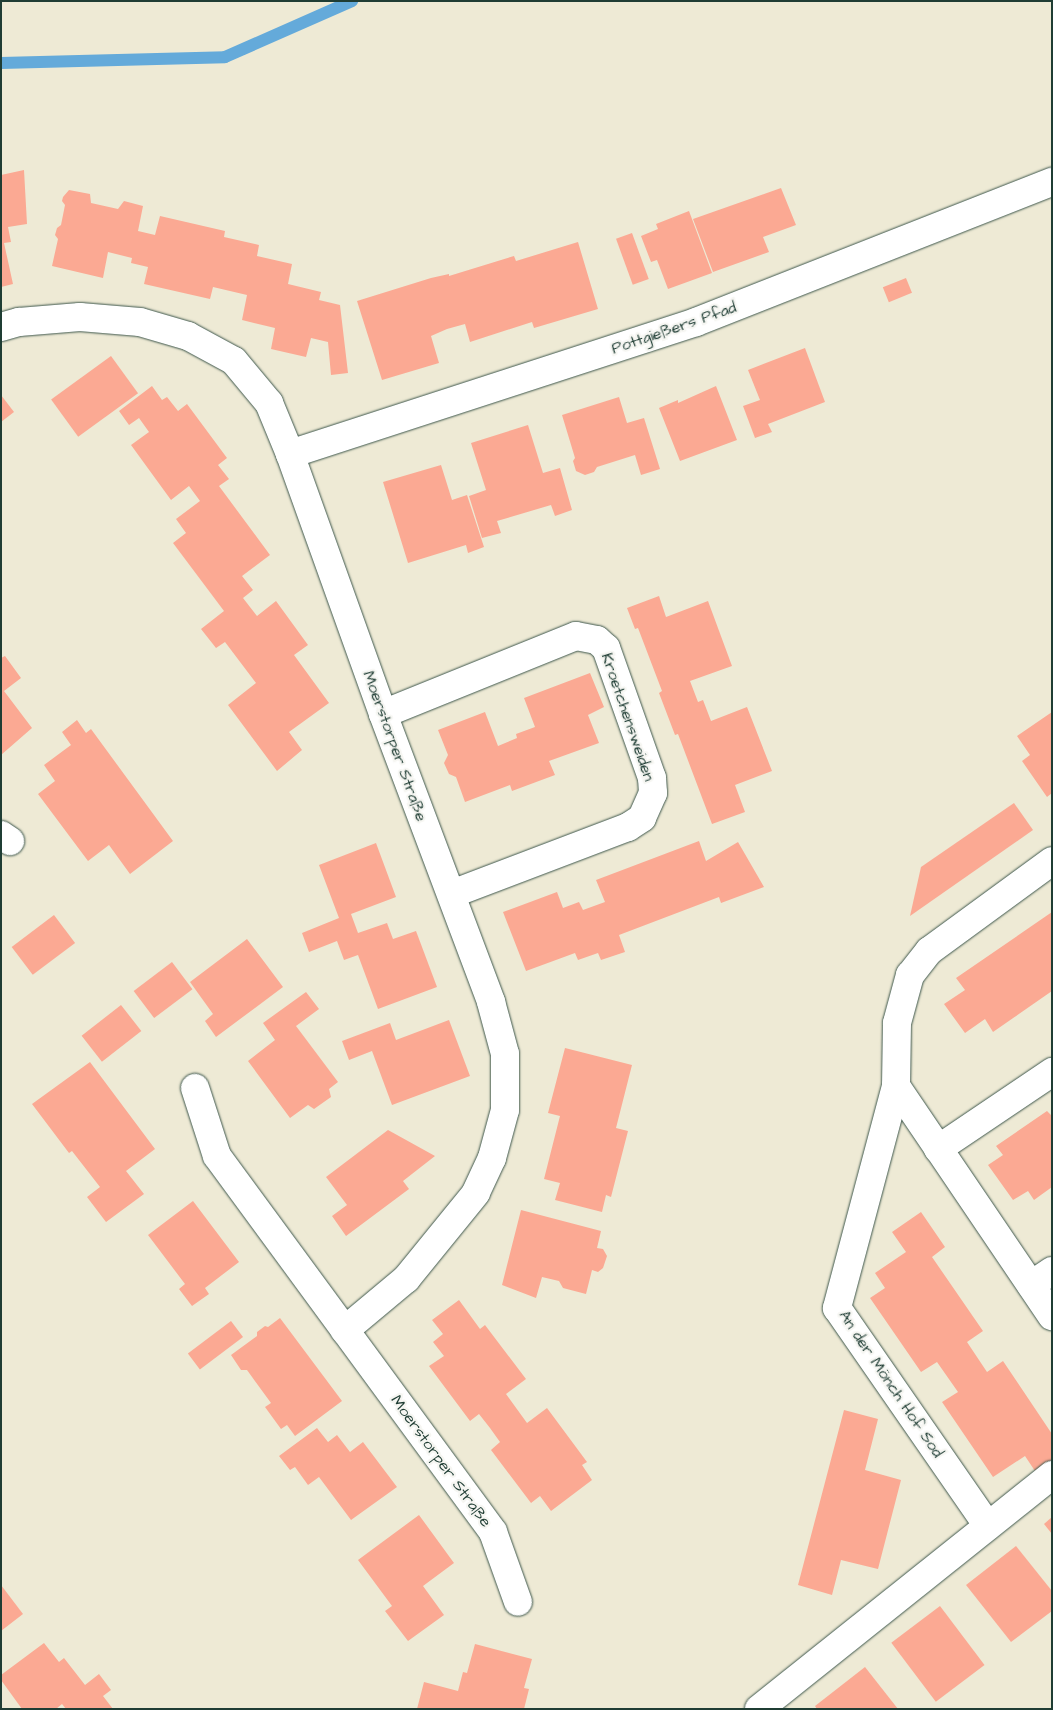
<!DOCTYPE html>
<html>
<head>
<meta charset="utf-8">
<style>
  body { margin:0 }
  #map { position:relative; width:1053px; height:1710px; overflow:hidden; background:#eeead5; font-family:"Architects Daughter",sans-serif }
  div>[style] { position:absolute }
  .stream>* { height:12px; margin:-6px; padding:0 6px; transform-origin:6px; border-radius:6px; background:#64aada }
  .building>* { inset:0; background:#fba993; transform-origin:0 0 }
  .roads { filter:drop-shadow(0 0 1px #3e574c) drop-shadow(0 0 1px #3e574c) }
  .street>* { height:28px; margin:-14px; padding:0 14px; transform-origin:14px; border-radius:14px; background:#fff }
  span { translate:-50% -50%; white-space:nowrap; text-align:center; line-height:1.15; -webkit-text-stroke:4.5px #f6f6f2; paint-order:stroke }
  .street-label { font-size:16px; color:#1f3d34 }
  .frame { position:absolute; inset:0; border:2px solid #1f3d34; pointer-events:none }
</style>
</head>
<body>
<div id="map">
  <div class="stream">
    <i style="left:1px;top:63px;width:224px;rotate:-1.5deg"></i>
    <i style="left:225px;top:57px;width:139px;rotate:-23.8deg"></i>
  </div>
  <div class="building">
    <i style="clip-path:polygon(24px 170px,27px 224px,8px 227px,11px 242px,4px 243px,13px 284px,1px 287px,1px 175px)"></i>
    <i style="clip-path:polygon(781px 188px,796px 225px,763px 237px,769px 252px,713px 272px,693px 219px)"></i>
    <i style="clip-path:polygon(69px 190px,90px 194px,91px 203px,118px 209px,124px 201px,143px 206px,138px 231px,155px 235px,160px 216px,225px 231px,224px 237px,259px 245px,257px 256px,292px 264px,288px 284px,321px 292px,319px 300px,340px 305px,348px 373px,331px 375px,328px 342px,311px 338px,306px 357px,271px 349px,275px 328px,242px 320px,247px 295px,213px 287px,210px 299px,144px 284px,148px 267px,131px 263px,132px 258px,108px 252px,103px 278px,52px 266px,58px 239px,55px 235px,57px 228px,61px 225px,65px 205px,62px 201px,63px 197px)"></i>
    <i style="clip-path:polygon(689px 211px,712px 273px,668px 289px,657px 260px,651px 262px,641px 236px,658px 229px,656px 224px)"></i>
    <i style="left:632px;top:233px;width:49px;height:17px;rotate:70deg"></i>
    <i style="clip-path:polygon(578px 242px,598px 309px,534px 328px,532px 322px,470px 342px,465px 324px,447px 329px,431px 336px,439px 363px,382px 380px,357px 301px,431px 278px,449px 274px,449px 276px,514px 256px,516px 261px)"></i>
    <i style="left:906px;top:278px;width:16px;height:25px;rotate:68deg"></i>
    <i style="clip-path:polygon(805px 348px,825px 402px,768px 424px,772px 432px,755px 438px,743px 406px,760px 400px,748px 370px)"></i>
    <i style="left:111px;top:356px;width:46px;height:74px;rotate:54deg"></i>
    <i style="clip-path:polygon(152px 386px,162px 400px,167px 397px,178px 411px,187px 404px,227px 458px,218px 465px,229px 479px,219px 486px,270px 555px,242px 576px,253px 590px,243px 598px,257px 616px,276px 601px,308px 645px,294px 655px,329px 703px,289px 732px,302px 750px,277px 771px,228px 705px,256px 683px,225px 642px,216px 648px,201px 629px,224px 611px,173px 543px,186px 533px,176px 519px,200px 501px,189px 486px,171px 500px,131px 445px,149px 432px,139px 418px,129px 425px,119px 411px)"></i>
    <i style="clip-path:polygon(716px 386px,737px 440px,680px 461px,659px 408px,678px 400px,678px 403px)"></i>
    <i style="clip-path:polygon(1px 395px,14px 412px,1px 422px)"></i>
    <i style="clip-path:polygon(619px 397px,627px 423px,644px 418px,660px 469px,641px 475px,635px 455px,597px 467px,594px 472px,585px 475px,576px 471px,573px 461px,575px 458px,562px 415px)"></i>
    <i style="clip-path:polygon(528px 425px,543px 473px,560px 468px,572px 510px,555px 516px,551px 505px,497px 521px,501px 533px,482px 538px,469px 496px,486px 490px,471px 443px)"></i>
    <i style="clip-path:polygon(441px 465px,452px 500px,467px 495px,484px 547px,468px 553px,466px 545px,408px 563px,383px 482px)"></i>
    <i style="clip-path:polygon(659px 596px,666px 617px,708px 601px,732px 666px,690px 681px,698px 702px,703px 700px,711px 721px,747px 707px,772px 771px,735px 785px,745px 812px,712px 824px,678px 734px,675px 735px,659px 693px,662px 691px,638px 628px,635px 629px,627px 608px)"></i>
    <i style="clip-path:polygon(5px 656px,21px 678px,4px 691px,32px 728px,1px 755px,1px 658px)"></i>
    <i style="clip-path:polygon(590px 673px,604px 707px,588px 715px,599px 743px,549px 761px,555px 775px,512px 791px,510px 785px,465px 802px,456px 777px,449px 774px,444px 763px,448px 755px,438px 730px,485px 712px,498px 746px,517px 738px,516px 734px,535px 727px,524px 698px)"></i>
    <i style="clip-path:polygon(1052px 712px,1052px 793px,1047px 797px,1022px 761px,1030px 755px,1017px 736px)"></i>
    <i style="clip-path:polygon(77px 720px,86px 733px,91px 729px,173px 841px,130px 874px,109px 845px,88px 861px,38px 794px,55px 781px,44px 765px,71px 745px,62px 732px)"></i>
    <i style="clip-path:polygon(1014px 803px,1033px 830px,910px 916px,921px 867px)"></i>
    <i style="clip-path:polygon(699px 841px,706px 861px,738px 842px,764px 887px,721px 903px,719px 897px,619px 935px,625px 952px,601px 960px,598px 953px,578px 960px,575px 953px,526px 971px,503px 912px,557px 892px,563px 908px,579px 902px,583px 910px,605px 902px,596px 880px)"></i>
    <i style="clip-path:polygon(376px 843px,396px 897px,351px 914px,358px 933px,387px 923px,393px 939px,416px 931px,437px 987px,378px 1009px,358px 955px,344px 960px,337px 941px,309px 952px,302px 933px,339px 918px,319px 865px)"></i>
    <i style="clip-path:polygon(1052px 912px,1052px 991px,993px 1032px,985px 1019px,965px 1033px,944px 1004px,965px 990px,956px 978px)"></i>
    <i style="left:54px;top:915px;width:35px;height:53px;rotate:53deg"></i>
    <i style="clip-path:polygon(247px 939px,283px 987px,216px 1037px,205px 1021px,213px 1014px,190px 982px)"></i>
    <i style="left:172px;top:962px;width:34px;height:48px;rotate:53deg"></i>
    <i style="clip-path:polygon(306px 992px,319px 1009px,296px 1026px,338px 1082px,329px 1089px,331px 1097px,314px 1109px,308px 1105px,290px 1118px,248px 1061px,275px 1040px,263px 1023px)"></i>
    <i style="left:121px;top:1005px;width:33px;height:50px;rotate:52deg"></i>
    <i style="clip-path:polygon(449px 1020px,470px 1076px,392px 1105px,372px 1051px,349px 1060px,342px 1041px,390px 1023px,396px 1040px)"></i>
    <i style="clip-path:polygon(565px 1048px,632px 1065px,616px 1128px,628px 1131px,611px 1197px,606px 1195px,602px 1212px,555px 1200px,560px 1183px,544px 1179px,560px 1116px,548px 1113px)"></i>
    <i style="clip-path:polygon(90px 1062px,155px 1149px,126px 1171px,144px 1194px,106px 1222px,87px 1197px,100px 1187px,72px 1151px,69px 1153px,32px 1104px)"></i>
    <i style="clip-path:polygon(1047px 1111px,1052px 1116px,1052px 1187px,1034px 1200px,1028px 1191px,1013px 1200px,988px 1165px,1003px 1155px,996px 1146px)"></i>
    <i style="clip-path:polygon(388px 1130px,435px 1156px,403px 1181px,409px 1189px,346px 1236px,332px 1216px,347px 1205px,326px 1177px)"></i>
    <i style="clip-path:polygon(193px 1201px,239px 1262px,205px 1288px,209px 1294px,192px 1306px,179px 1289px,185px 1284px,148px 1235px)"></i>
    <i style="clip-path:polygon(521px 1210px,601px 1231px,597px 1248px,603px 1249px,607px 1256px,603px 1268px,598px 1272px,592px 1270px,586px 1294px,563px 1288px,559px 1281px,542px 1277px,536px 1298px,502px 1285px)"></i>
    <i style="clip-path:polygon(921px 1212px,945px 1247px,932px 1257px,983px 1331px,967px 1342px,987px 1372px,1003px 1361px,1052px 1434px,1052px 1460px,1035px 1471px,1025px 1456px,993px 1477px,942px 1402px,958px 1392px,937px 1362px,921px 1372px,870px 1298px,885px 1288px,875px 1273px,906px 1252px,892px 1232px)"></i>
    <i style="clip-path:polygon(459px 1300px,480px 1329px,485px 1325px,526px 1379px,506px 1394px,527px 1423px,547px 1408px,587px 1462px,582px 1465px,592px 1480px,551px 1511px,540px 1496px,531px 1503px,491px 1450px,500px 1442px,490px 1428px,479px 1414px,470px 1421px,429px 1366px,444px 1356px,433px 1342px,443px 1334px,432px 1320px)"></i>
    <i style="clip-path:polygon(280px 1318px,342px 1401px,295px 1436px,287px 1425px,281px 1429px,265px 1407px,271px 1403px,247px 1370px,241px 1370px,231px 1355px,257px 1336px,257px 1332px,265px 1326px,268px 1327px)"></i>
    <i style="left:231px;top:1321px;width:20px;height:54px;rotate:53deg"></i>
    <i style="clip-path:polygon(844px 1410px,878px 1419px,865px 1470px,901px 1480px,878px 1569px,841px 1560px,832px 1595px,798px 1585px)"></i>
    <i style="clip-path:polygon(317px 1428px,328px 1442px,337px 1435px,350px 1452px,363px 1442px,397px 1487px,351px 1520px,319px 1477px,308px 1485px,295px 1467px,290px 1470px,279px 1456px)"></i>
    <i style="clip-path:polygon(419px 1515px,454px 1563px,423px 1586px,444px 1615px,408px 1641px,385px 1611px,392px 1606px,358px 1560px)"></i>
    <i style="clip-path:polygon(1052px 1517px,1052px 1534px,1044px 1524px)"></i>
    <i style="clip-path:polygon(1016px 1546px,1052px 1591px,1052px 1611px,1011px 1642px,966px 1585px)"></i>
    <i style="clip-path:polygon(1px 1585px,23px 1614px,1px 1631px)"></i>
    <i style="left:940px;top:1606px;width:74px;height:61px;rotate:53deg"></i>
    <i style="clip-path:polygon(44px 1643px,59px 1662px,64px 1658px,85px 1685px,99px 1674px,111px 1690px,103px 1696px,113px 1709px,66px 1709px,62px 1704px,56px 1709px,22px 1709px,1px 1680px,1px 1675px)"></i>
    <i style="clip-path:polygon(475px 1644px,532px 1659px,524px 1688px,529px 1689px,524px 1709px,417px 1709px,424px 1682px,458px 1691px,463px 1672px,467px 1673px)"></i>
    <i style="clip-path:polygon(865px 1667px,898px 1709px,817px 1709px,815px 1706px)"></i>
  </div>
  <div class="roads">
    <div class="street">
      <i style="left:1px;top:327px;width:19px;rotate:-16deg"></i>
      <i style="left:19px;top:322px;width:61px;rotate:-4.7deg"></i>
      <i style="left:80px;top:317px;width:60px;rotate:4.8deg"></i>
      <i style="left:140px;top:322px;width:50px;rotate:16.3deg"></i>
      <i style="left:188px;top:336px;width:52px;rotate:28.5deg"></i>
      <i style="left:234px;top:361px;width:55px;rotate:50.2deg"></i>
      <i style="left:269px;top:403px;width:55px;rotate:67.6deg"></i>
      <i style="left:290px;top:454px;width:276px;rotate:70.3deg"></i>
      <i style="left:383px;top:714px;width:308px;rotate:69.4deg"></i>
      <i style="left:491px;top:1002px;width:54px;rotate:74.9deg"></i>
      <i style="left:505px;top:1054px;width:56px;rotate:90deg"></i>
      <i style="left:505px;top:1110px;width:50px;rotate:105.2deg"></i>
      <i style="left:492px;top:1158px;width:38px;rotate:115deg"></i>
      <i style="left:476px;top:1193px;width:111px;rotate:129.1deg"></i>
      <i style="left:406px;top:1279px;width:80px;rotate:140.1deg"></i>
      <i style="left:290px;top:454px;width:427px;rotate:-18deg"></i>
      <i style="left:696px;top:322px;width:383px;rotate:-21.5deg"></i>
      <i style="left:383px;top:714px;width:208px;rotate:-22deg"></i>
      <i style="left:576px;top:636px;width:21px;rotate:11deg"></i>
      <i style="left:597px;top:640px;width:12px;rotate:42deg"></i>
      <i style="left:606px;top:648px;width:138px;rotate:70.5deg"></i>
      <i style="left:652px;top:778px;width:15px;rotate:86deg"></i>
      <i style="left:653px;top:793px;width:27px;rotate:114deg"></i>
      <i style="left:642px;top:818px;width:17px;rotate:147deg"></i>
      <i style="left:628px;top:827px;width:188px;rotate:159.2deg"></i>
      <i style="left:1px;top:835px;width:11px;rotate:34deg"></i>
      <i style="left:1052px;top:861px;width:152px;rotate:143.8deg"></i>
      <i style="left:929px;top:951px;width:31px;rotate:128deg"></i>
      <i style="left:910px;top:975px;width:50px;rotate:105.2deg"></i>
      <i style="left:897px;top:1023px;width:63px;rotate:90.9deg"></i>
      <i style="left:896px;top:1086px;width:278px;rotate:55.9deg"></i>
      <i style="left:896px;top:1086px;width:230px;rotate:104.9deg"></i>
      <i style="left:837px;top:1308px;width:265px;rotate:55.3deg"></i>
      <i style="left:195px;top:1088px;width:71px;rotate:72.1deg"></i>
      <i style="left:217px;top:1156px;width:466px;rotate:53.7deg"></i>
      <i style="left:493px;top:1532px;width:74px;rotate:70.3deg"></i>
      <i style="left:938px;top:1149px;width:138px;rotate:-34deg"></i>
      <i style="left:1031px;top:1285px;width:25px;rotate:-34deg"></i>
      <i style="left:759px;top:1709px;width:375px;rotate:-38.6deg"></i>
    </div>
  </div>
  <div class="street-label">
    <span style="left:674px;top:328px;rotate:-19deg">Pottgießers Pfad</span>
    <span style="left:628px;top:717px;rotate:71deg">Kroetchensweiden</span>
    <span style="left:395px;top:746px;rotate:70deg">Moerstorper Straße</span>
    <span style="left:891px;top:1384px;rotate:56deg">An der Mönch Hof Sod</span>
    <span style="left:441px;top:1461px;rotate:54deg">Moerstorper Straße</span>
  </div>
  <div class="frame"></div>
</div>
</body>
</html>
